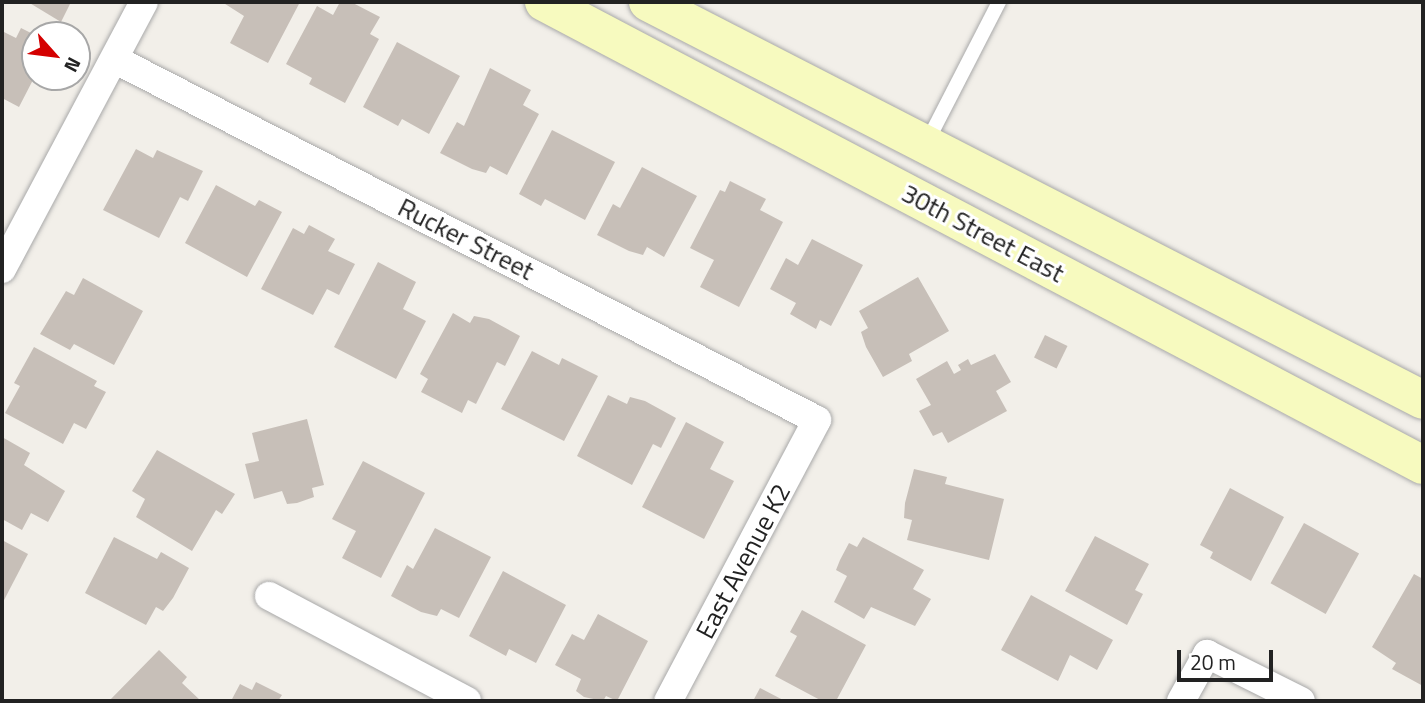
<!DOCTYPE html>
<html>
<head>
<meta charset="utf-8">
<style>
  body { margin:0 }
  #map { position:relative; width:1425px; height:703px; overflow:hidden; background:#f2efe9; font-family:"Titillium Web",sans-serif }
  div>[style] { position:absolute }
  .building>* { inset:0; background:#c7bfb8; transform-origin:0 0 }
  .roads { filter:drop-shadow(0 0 2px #a9a9a9) drop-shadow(0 0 2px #a9a9a9) }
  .service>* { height:14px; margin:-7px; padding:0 7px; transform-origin:7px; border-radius:7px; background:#fff }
  .minor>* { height:28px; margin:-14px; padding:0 14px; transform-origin:14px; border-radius:14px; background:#fff }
  .secondary>* { height:38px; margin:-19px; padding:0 19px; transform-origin:19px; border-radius:19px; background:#f7fabf }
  span { translate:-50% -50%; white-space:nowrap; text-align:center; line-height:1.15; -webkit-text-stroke:6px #fff; paint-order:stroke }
  .street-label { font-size:26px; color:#222 }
  .frame { position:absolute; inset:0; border:4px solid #222; pointer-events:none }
  .north { position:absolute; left:21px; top:21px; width:70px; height:70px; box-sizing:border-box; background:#fff; border:2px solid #a7a7a7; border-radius:50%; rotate:118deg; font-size:19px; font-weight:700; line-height:28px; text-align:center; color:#222 }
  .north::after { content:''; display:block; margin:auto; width:24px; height:32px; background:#d40000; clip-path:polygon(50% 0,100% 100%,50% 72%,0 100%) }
  .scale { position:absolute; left:1177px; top:650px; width:96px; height:32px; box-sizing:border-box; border:4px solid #222; border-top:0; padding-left:9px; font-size:21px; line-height:24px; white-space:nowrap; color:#222; -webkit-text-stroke:5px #fff; paint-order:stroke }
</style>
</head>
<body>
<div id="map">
  <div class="building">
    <i style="clip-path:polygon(28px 2px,71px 2px,61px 22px)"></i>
    <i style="clip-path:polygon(222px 2px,300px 2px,268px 63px,230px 43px,244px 16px)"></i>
    <i style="clip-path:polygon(340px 2px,351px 2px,380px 17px,370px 34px,379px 39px,345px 103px,309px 84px,312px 78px,286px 64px,317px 6px,333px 15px)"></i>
    <i style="clip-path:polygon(21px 28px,35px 35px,35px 76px,19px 107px,2px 98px,2px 31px,16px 38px)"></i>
    <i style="clip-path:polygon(397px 42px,460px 76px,429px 134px,402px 119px,398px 126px,363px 107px)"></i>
    <i style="clip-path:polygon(490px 68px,531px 90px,523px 105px,539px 114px,507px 175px,490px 166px,486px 173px,472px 169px,440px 153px,457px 122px,464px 126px)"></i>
    <i style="clip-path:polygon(552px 130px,615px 162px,585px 220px,545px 199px,541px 206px,519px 194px)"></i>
    <i style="clip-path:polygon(136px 149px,153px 158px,157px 150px,203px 171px,188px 201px,180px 197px,159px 238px,103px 210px)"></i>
    <i style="clip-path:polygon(642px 167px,697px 196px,664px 257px,647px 247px,643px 255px,629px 251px,597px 235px,613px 204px,620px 208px)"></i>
    <i style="clip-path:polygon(730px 181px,766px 199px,760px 210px,783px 222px,739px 307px,700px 287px,714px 260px,690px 248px,720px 190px,725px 192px)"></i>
    <i style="clip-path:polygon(216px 185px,255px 206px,259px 200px,282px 212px,247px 277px,185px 243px)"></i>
    <i style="clip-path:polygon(309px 225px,335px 239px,328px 251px,355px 264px,339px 295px,327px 289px,313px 315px,261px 289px,293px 228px,304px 234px)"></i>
    <i style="clip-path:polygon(812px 239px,863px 265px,831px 326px,820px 320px,816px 329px,790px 314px,796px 303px,770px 289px,786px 258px,798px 265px)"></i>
    <i style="clip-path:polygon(378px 262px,416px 282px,403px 309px,426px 321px,396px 379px,334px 347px)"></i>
    <i style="clip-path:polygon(918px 277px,949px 331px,909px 354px,912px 361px,883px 377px,866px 347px,861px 332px,868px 328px,859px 311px)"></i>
    <i style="clip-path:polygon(83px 278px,143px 311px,114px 365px,74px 344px,70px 350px,40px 334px,66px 291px,74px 295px)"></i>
    <i style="clip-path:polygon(453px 313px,470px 323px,474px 316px,489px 319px,520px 336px,505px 366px,497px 362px,476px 404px,468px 400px,462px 413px,421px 392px,428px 379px,420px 374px)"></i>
    <i style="left:1045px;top:335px;width:25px;height:25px;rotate:26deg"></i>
    <i style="clip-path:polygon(34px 347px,97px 381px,94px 386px,106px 392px,86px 429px,74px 423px,63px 444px,5px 413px,20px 386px,14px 383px)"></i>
    <i style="clip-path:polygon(532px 351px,559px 365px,562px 358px,598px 376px,564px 441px,501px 409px)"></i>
    <i style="clip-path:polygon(995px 354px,1011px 382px,996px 391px,1007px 411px,948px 443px,942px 432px,933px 436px,919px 411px,931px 405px,916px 379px,947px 361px,954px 374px,961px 370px,958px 365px,968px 359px,971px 365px)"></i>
    <i style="clip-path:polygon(608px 395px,627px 404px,630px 397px,645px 401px,676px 418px,661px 448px,653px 444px,632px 485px,577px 456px)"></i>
    <i style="clip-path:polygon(307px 419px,324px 485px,312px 488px,314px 497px,297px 503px,287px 504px,282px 491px,254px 499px,245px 464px,259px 461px,252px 433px)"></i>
    <i style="clip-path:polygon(686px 422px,724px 442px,710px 469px,734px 481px,704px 539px,642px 507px)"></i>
    <i style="clip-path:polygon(2px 437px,30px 453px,24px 465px,65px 491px,48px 522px,31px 513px,22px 530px,2px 519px)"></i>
    <i style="clip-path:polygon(157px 450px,235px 494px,222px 514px,216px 510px,192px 551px,136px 517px,145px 499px,132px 491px)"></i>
    <i style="clip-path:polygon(363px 461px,425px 493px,381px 578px,342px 558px,356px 531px,332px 519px)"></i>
    <i style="clip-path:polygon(914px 469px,947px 477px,945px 484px,1004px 499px,989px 560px,907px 540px,912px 520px,904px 518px,905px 503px)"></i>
    <i style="clip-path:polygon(1230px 488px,1284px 517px,1251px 581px,1210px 558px,1213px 552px,1200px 545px)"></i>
    <i style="left:1304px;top:523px;width:63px;height:69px;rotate:29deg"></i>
    <i style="clip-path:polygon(435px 528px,491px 557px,459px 618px,441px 609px,437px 616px,421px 612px,391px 596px,407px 565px,413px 569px)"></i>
    <i style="clip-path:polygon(1095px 536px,1149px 564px,1135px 590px,1143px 594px,1127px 625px,1065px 591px)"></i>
    <i style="clip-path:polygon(114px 537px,157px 559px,161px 552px,189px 568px,173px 598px,163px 611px,156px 607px,146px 625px,85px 593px)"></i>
    <i style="clip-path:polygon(863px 537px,924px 570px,913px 589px,931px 599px,915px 626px,871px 607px,864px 619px,834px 602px,847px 576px,836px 570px,840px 560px,849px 543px,857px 547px)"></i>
    <i style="clip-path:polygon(2px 540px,28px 554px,2px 604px)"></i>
    <i style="clip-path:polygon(503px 571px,566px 605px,536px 663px,509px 649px,506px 656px,469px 636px)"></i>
    <i style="clip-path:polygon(1414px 574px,1423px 579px,1423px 686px,1392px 669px,1396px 663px,1372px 647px)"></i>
    <i style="clip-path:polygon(1031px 595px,1113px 640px,1097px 670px,1070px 655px,1058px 681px,1001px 650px)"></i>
    <i style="clip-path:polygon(802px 610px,866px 645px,836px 701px,822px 701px,775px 676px,797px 636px,790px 632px)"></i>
    <i style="clip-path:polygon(598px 614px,648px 641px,617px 701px,606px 696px,603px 701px,584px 697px,576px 691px,581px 679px,555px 665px,572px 634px,584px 640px)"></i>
    <i style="clip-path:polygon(159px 650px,187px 677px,182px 683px,201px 701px,109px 701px)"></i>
    <i style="clip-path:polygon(256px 682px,282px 695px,278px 701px,231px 701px,240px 684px,252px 690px)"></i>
    <i style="clip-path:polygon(760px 688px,785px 701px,753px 701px)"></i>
  </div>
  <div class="roads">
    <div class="service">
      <i style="left:926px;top:144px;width:160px;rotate:-62.8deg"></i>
    </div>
    <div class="minor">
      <i style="left:114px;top:59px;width:790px;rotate:27.18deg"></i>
      <i style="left:817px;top:420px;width:318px;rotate:117.9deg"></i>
      <i style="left:2px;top:269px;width:302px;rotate:-62deg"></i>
      <i style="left:269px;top:596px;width:224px;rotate:27.9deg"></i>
      <i style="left:1181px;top:701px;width:54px;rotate:-61deg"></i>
      <i style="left:1207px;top:654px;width:105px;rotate:26.6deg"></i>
    </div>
    <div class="secondary">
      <i style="left:544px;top:2px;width:993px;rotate:27.78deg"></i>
      <i style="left:648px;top:2px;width:871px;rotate:27.18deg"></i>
    </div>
  </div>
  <div class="street-label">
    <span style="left:983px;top:233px;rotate:28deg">30th Street East</span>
    <span style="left:466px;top:239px;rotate:27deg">Rucker Street</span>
    <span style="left:743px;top:561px;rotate:-62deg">East Avenue K2</span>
  </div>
  <div class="frame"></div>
  <div class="north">N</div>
  <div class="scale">20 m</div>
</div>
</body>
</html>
